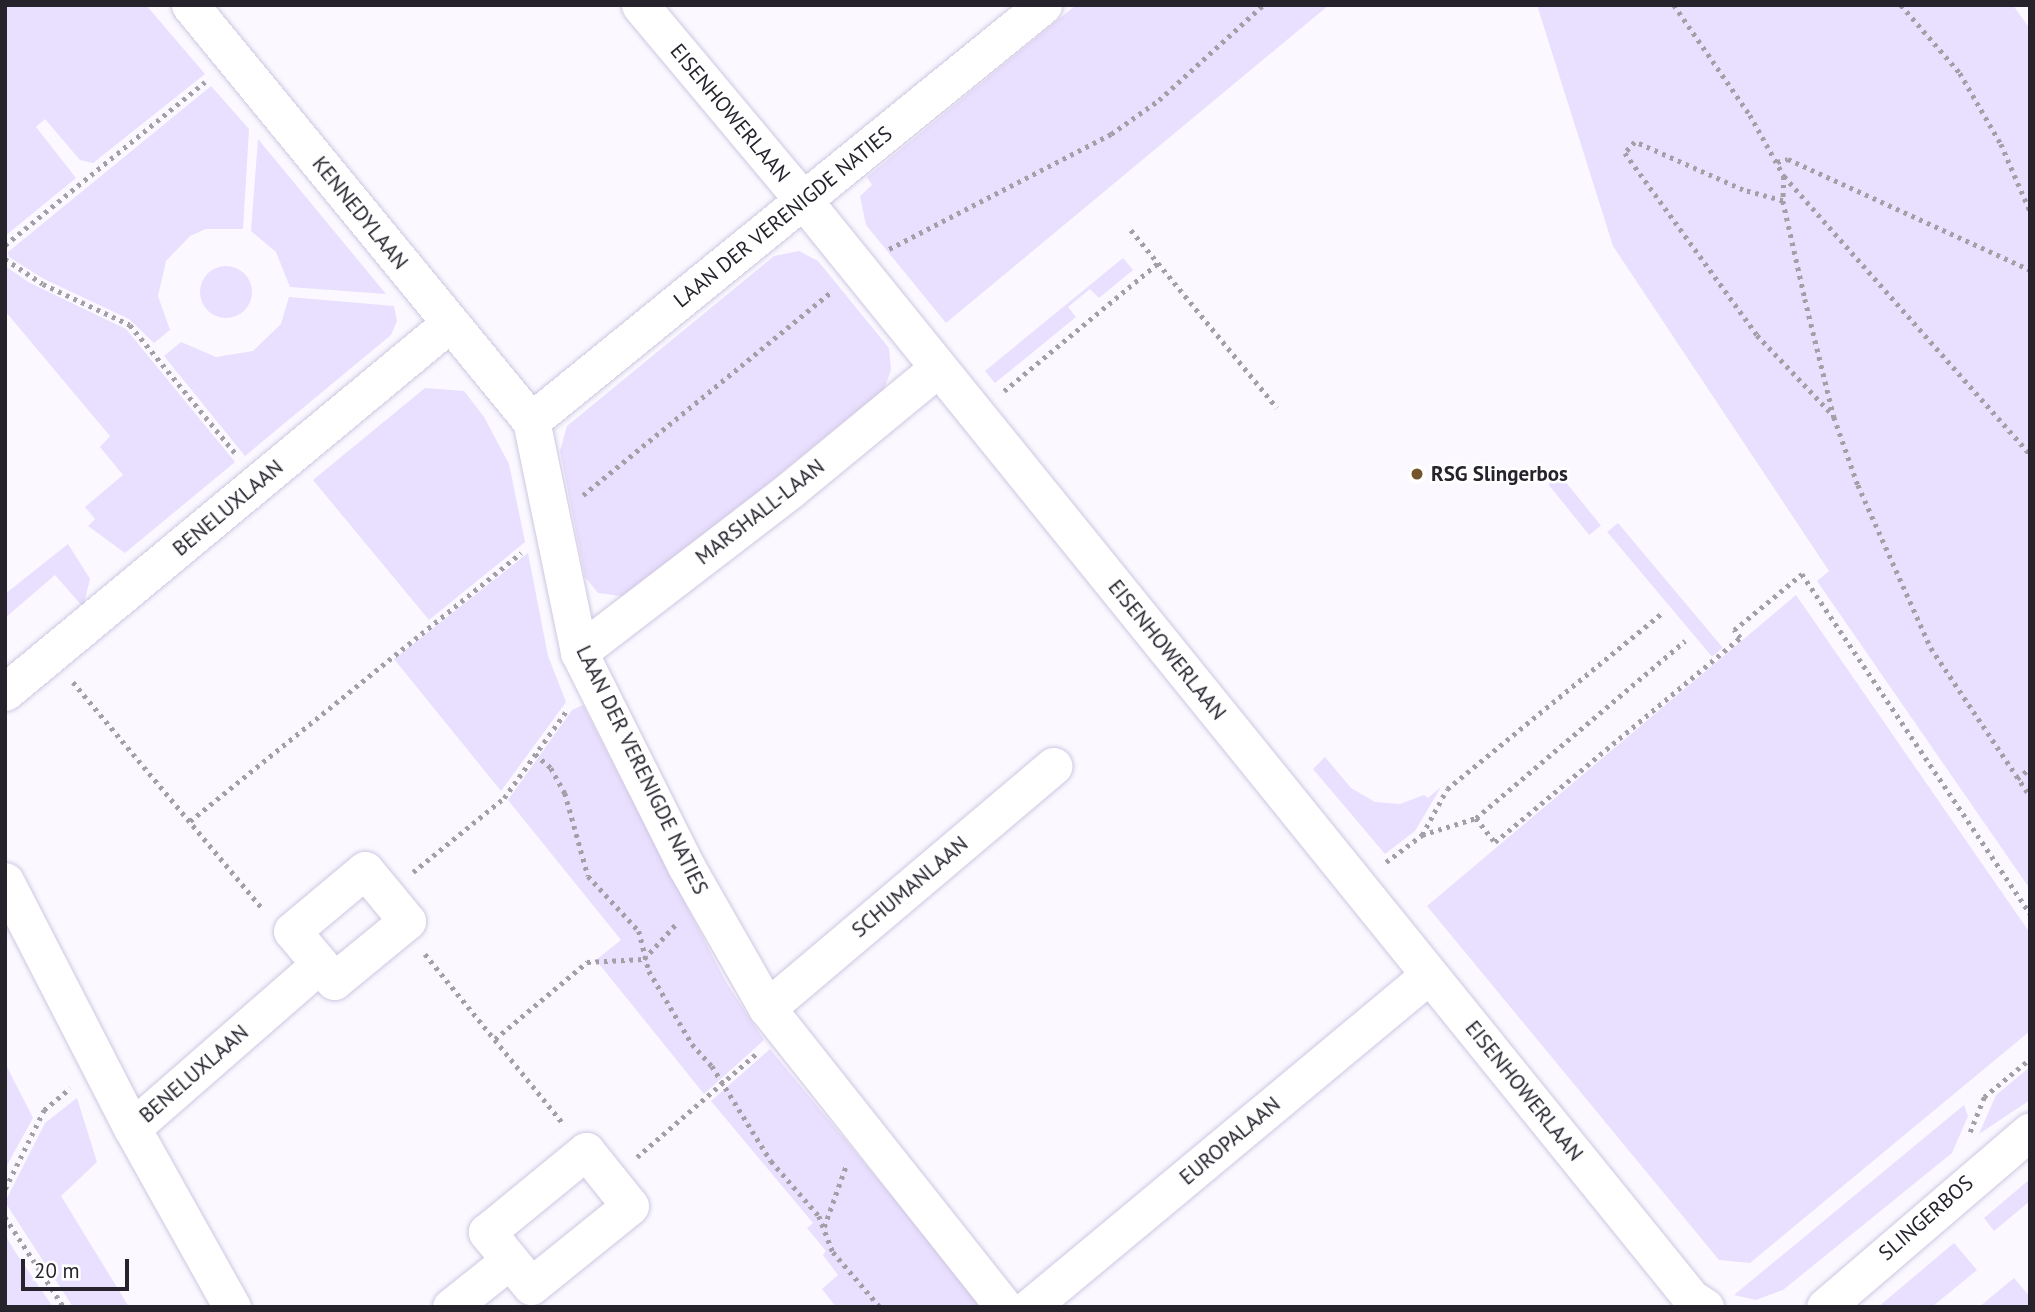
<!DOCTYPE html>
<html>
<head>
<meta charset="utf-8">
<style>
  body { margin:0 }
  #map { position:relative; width:2035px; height:1312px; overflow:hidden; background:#fbf9ff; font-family:"PT Sans",sans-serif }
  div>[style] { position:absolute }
  .green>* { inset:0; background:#e9dffe; transform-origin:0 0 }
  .round { border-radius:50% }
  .path>* { height:4.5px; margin-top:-2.25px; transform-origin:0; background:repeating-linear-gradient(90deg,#a29fa7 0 3.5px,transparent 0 8.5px) }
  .roads { filter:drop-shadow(0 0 2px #cfc7e2) drop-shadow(0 0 2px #cfc7e2) }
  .street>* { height:37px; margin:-18.5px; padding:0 18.5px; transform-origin:18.5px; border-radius:18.5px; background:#fff }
  .dots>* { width:19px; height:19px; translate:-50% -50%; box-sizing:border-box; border:4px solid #fff; border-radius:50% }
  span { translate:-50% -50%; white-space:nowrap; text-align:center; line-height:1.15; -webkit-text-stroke:5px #fff; paint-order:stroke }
  .street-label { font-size:21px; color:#26232d }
  .poi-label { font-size:21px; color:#26232d; font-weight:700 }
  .left { translate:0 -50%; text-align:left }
  .frame { position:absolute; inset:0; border:7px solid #26232d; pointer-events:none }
  .scale { position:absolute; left:21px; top:1259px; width:108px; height:32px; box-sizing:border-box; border:4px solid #26232d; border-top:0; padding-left:9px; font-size:21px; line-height:24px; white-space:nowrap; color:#26232d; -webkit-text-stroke:5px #fff; paint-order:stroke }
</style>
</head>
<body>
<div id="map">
  <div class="green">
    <i style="clip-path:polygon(5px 5px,146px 5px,205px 74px,93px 163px,80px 160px,45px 119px,36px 127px,76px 178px,5px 236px)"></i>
    <i style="clip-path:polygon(1076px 5px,1329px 5px,946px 323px,866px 225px,860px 196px,872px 185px,867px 177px)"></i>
    <i style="clip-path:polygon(1537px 5px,2013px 5px,2030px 29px,2030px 889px,1817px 581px,1829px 571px,1613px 246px)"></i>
    <i style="clip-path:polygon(211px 86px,249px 129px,243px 229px,206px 229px,190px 236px,166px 261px,158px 296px,170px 330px,154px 343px,129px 319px,44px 279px,9px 257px,8px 252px)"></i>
    <i style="clip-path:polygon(258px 139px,386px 294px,290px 287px,276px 252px,251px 231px)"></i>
    <i style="clip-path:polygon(799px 251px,818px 261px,889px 348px,891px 370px,884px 389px,628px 597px,598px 593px,585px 577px,560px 451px,567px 426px,774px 256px)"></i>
    <i style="clip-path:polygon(1123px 258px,1133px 270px,1099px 298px,1090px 289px,1068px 307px,1076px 317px,995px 383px,985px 371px)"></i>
    <i style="clip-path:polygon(5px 266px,30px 283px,126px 329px,235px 462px,125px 553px,88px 526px,95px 519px,85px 507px,123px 475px,100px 447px,110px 436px,5px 311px)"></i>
    <i class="round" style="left:200px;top:266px;width:52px;height:52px"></i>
    <i style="clip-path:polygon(289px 297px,394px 306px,397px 321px,391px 335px,245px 456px,164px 356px,181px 342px,216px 357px,253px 351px,281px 324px)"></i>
    <i style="clip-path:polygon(425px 388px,464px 391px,484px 417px,509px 464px,525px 542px,429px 620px,313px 480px)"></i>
    <i style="left:1560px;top:475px;width:65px;height:15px;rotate:51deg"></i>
    <i style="left:1618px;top:523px;width:163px;height:14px;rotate:50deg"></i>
    <i style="clip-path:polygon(68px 544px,90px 579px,83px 607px,55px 575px,5px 618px,5px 594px)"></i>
    <i style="clip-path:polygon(528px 553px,548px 656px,566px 702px,501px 791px,394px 659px)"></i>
    <i style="clip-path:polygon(1796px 595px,2030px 933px,2030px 1031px,1750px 1263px,1719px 1260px,1427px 906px)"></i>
    <i style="clip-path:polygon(583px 705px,726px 982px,764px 1040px,704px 1094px,596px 960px,621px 940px,508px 800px,572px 710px)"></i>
    <i style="clip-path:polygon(1325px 757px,1351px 788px,1375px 802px,1400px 804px,1424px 795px,1428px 798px,1441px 787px,1415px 831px,1385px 854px,1313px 769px)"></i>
    <i style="clip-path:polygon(770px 1049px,899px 1205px,982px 1307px,836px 1307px,822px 1289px,838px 1275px,823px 1255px,826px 1251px,807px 1228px,813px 1223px,711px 1101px)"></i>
    <i style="clip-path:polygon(5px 1063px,33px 1118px,5px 1169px)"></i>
    <i style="clip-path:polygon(2030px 1067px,2030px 1100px,1979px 1134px,1996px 1095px)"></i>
    <i style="clip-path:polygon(77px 1098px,97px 1162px,61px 1196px,129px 1307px,73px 1307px,5px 1202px,45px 1123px)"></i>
    <i style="clip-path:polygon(1964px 1105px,1968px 1116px,1952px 1153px,1783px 1290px,1756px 1300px,1734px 1295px)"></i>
    <i style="clip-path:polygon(2030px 1179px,2030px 1201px,1994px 1231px,1984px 1218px)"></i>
    <i style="clip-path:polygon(5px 1235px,16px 1253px,53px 1307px,5px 1307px)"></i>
    <i style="clip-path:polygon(1954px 1243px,1977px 1270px,1932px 1307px,1878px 1307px)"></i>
    <i style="clip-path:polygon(2014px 1278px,2030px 1297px,2030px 1307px,1979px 1307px)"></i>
  </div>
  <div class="path">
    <i style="left:1674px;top:5px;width:134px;rotate:55.4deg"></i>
    <i style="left:1750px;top:115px;width:70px;rotate:60.9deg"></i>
    <i style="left:1784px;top:176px;width:371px;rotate:48.5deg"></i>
    <i style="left:1901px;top:5px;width:90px;rotate:49.1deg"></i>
    <i style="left:1960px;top:73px;width:82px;rotate:60deg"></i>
    <i style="left:2001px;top:144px;width:73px;rotate:66.6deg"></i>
    <i style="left:1777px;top:162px;width:11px;rotate:-15deg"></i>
    <i style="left:1788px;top:159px;width:266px;rotate:24.6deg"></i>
    <i style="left:1784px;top:176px;width:25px;rotate:92deg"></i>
    <i style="left:1783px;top:201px;width:100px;rotate:77.3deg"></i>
    <i style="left:1805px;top:299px;width:122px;rotate:76.2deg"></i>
    <i style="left:1834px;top:417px;width:72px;rotate:70.6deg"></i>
    <i style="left:1858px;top:485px;width:179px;rotate:65.9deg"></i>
    <i style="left:1931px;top:648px;width:178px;rotate:56.2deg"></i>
    <i style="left:1783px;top:201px;width:41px;rotate:-164.6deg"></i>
    <i style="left:1743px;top:190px;width:118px;rotate:-156deg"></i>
    <i style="left:1635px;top:142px;width:15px;rotate:132deg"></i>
    <i style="left:1625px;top:153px;width:225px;rotate:54deg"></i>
    <i style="left:1757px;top:335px;width:110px;rotate:46.5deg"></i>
    <i style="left:1131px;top:230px;width:230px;rotate:50.6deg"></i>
    <i style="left:5px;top:245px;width:258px;rotate:-39.2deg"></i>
    <i style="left:889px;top:249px;width:250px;rotate:-27.4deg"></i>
    <i style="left:1111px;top:134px;width:59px;rotate:-35.3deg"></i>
    <i style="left:1159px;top:100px;width:141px;rotate:-42.4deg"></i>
    <i style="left:5px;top:259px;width:45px;rotate:33.3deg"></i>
    <i style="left:43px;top:284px;width:96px;rotate:25.2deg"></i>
    <i style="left:130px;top:325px;width:166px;rotate:50.6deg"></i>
    <i style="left:1004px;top:391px;width:200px;rotate:-39.7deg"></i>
    <i style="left:583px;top:495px;width:320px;rotate:-39.3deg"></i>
    <i style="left:73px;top:682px;width:296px;rotate:50.1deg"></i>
    <i style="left:535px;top:754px;width:21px;rotate:41deg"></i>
    <i style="left:551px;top:768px;width:29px;rotate:61deg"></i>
    <i style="left:565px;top:793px;width:86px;rotate:74.5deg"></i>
    <i style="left:588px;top:876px;width:75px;rotate:47.2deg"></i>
    <i style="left:639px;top:931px;width:41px;rotate:76deg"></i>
    <i style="left:649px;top:971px;width:85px;rotate:59.5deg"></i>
    <i style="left:692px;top:1044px;width:30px;rotate:48deg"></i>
    <i style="left:712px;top:1066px;width:112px;rotate:58.2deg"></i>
    <i style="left:771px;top:1161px;width:73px;rotate:48.9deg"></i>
    <i style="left:819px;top:1216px;width:39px;rotate:69deg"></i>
    <i style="left:833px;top:1252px;width:72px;rotate:49.5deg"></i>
    <i style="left:2017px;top:779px;width:17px;rotate:-40deg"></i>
    <i style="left:1476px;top:818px;width:274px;rotate:-40.3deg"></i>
    <i style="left:190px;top:821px;width:426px;rotate:-39deg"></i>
    <i style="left:1422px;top:835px;width:57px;rotate:-17.5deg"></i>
    <i style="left:1476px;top:818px;width:31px;rotate:52deg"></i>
    <i style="left:1495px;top:842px;width:319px;rotate:-39.8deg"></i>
    <i style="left:1740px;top:638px;width:10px;rotate:-127deg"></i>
    <i style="left:1734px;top:630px;width:88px;rotate:-39.5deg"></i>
    <i style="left:1802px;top:574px;width:409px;rotate:56.1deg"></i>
    <i style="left:1386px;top:862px;width:45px;rotate:-36.9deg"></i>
    <i style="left:1422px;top:835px;width:52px;rotate:-61.5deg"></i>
    <i style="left:1447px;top:789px;width:279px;rotate:-39.3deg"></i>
    <i style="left:413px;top:872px;width:117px;rotate:-39.1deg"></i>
    <i style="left:504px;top:798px;width:108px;rotate:-54.4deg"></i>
    <i style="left:425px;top:954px;width:218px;rotate:50.8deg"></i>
    <i style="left:495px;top:1039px;width:120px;rotate:-39.9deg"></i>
    <i style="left:587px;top:962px;width:57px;rotate:-3deg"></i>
    <i style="left:644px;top:959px;width:49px;rotate:-47.5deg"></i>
    <i style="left:1970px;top:1132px;width:38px;rotate:-68deg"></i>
    <i style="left:1984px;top:1097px;width:60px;rotate:-39.6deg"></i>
    <i style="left:637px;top:1157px;width:159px;rotate:-40.9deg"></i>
    <i style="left:5px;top:1189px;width:88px;rotate:-63.7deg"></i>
    <i style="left:44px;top:1110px;width:34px;rotate:-40deg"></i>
    <i style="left:5px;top:1217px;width:108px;rotate:56.8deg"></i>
    <i style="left:824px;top:1227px;width:65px;rotate:-70.2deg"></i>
  </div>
  <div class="roads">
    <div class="street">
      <i style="left:190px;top:5px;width:538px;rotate:50.66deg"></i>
      <i style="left:640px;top:5px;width:256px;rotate:50.1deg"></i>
      <i style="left:804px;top:201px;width:1411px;rotate:51.04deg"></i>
      <i style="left:1691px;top:1298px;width:17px;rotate:33deg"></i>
      <i style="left:579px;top:652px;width:266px;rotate:-37.5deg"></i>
      <i style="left:790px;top:490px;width:192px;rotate:-39.5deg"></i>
      <i style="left:5px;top:692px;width:578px;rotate:-39.67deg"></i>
      <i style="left:365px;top:870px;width:66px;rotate:50.5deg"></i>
      <i style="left:407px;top:921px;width:94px;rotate:140.6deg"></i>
      <i style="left:334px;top:981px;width:65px;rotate:-130deg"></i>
      <i style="left:292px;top:931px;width:95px;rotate:-39.9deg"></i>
      <i style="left:5px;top:881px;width:278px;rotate:62.8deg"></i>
      <i style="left:132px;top:1128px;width:205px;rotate:60.8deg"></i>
      <i style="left:767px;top:1008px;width:375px;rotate:-40.2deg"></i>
      <i style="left:132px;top:1128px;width:249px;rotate:-41.1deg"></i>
      <i style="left:586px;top:1151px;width:70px;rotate:51.3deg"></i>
      <i style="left:630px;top:1206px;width:127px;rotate:141.1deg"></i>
      <i style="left:531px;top:1286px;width:70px;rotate:-129.2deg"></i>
      <i style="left:487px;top:1232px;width:128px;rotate:-39.3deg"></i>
      <i style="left:451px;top:1307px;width:75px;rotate:-38.5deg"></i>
      <i style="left:1004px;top:1307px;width:382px;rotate:-128.4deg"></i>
      <i style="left:767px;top:1008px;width:163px;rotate:-119.7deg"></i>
      <i style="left:686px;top:866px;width:239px;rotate:-116.6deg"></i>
      <i style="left:579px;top:652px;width:236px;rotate:-101.7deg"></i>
      <i style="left:531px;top:421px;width:660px;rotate:-39.09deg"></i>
      <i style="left:1030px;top:1307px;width:519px;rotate:-39.76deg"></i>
      <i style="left:1825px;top:1307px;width:270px;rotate:-40.6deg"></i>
    </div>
  </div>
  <div class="dots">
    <i style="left:1417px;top:474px;background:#76552c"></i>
  </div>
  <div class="street-label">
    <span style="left:730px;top:113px;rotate:50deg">EISENHOWERLAAN</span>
    <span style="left:360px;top:213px;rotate:51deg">KENNEDYLAAN</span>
    <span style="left:783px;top:217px;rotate:-39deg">LAAN DER VERENIGDE NATIES</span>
    <span style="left:228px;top:508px;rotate:-40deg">BENELUXLAAN</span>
    <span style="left:760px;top:512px;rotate:-38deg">MARSHALL-LAAN</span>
    <span style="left:1167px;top:650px;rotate:51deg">EISENHOWERLAAN</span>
    <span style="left:642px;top:770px;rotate:64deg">LAAN DER VERENIGDE NATIES</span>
    <span style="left:910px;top:887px;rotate:-40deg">SCHUMANLAAN</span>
    <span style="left:194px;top:1074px;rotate:-41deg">BENELUXLAAN</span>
    <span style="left:1524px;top:1091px;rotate:51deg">EISENHOWERLAAN</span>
    <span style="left:1230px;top:1141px;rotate:-40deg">EUROPALAAN</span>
    <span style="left:1926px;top:1218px;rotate:-41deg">SLINGERBOS</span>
  </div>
  <div class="poi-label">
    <span class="left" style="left:1431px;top:474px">RSG Slingerbos</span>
  </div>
  <div class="frame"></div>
  <div class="scale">20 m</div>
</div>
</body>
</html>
